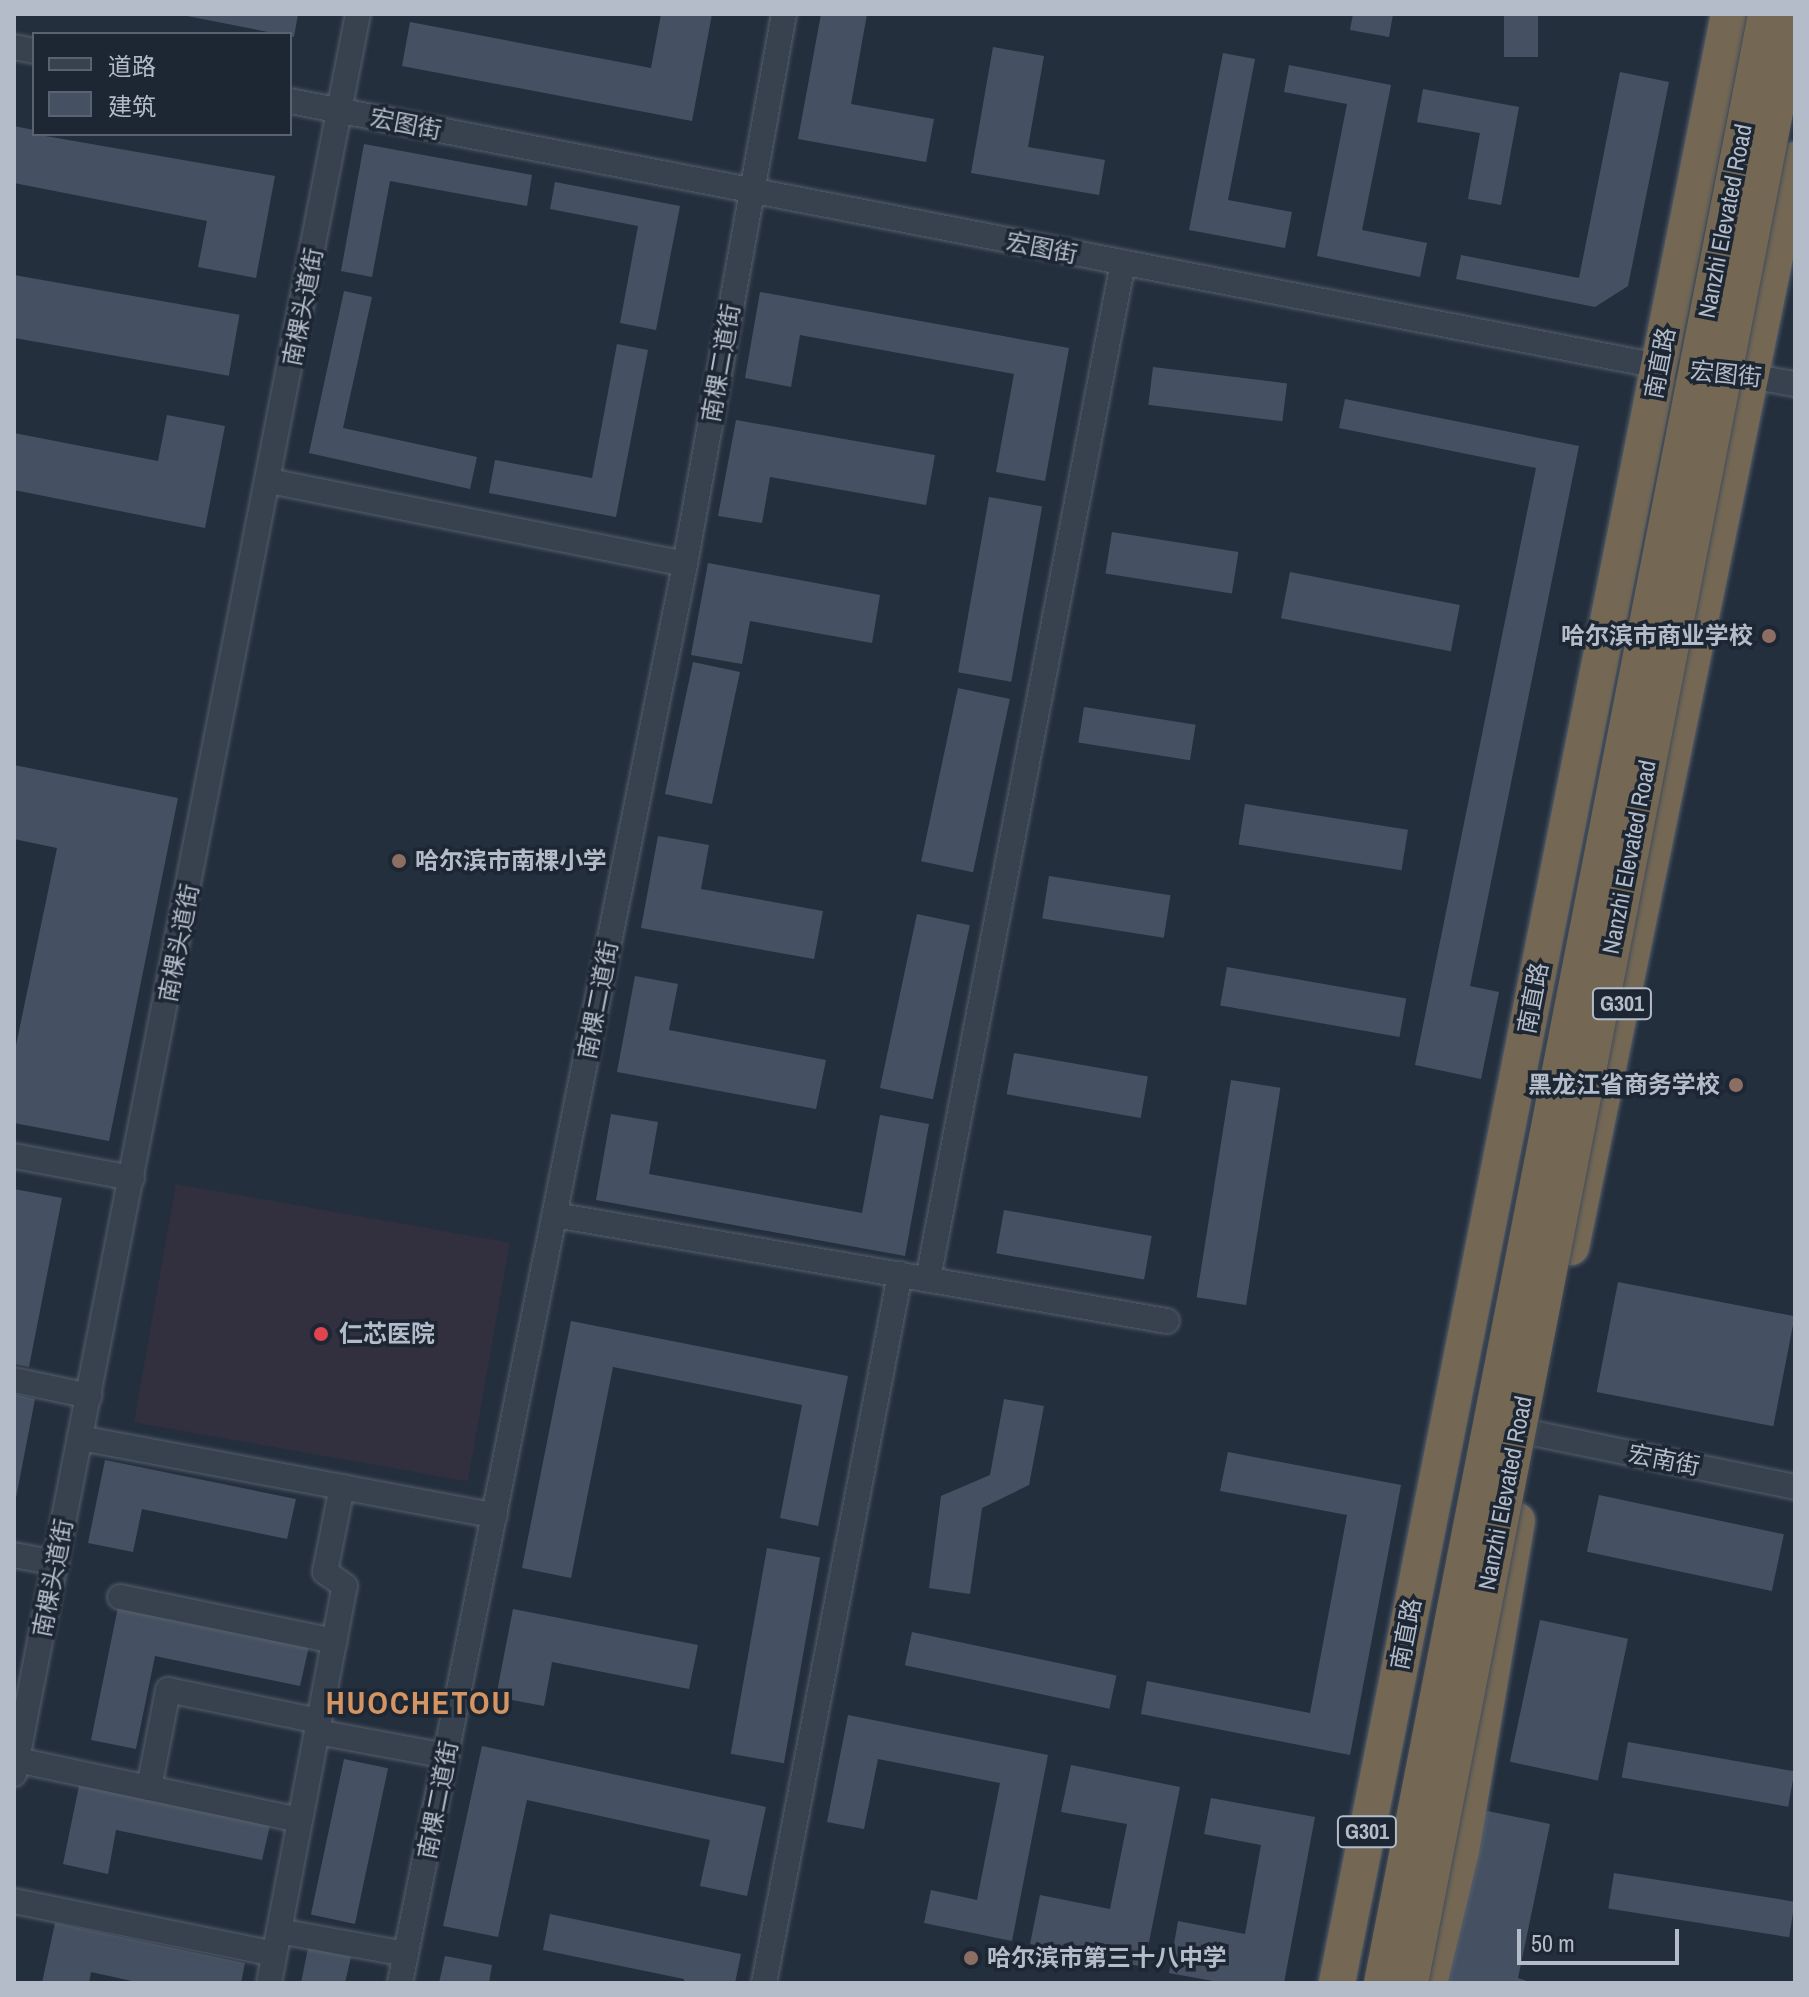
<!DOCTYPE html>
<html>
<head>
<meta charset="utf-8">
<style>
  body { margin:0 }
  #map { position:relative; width:1809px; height:1997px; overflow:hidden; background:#242f3e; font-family:"Archivo Narrow","Noto Sans SC",sans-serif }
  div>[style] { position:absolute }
  .medical>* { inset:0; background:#32303f; transform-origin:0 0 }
  .building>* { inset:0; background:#455162; transform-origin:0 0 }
  .roads { filter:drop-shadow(0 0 2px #565f6c) drop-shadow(0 0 2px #565f6c) }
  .minor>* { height:24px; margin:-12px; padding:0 12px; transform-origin:12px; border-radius:12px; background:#38414e }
  .highway>* { height:36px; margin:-18px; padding:0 18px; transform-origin:18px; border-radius:18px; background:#746855 }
  .bridges { filter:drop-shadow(0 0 2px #434c59) drop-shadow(0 0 2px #434c59) }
  .highway-bridge>* { height:36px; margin:-18px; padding:0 18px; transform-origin:18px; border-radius:18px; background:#746855 }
  .dots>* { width:22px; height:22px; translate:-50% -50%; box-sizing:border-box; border:4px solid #1d2633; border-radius:50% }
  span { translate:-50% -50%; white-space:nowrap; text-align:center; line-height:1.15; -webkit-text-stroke:7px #1d2633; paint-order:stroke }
  .shield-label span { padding:2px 6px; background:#1d2633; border:2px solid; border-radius:6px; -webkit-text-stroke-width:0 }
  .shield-label { font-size:22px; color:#b4bcc9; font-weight:700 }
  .street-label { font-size:24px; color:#b4bcc9 }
  .poi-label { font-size:24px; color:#b4bcc9; font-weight:700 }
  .right { translate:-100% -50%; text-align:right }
  .left { translate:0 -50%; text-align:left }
  .district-label { font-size:32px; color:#d59563; font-weight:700; letter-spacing:2px }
  .frame { position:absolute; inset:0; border:16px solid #b4bcc9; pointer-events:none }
  .legend { position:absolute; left:32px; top:32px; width:260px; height:104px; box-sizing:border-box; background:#1d2633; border:2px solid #59626f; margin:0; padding:10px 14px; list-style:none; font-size:24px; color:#b4bcc9 }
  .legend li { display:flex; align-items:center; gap:16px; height:40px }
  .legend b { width:40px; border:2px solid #59626f }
  .scale { position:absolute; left:1517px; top:1929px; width:162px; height:36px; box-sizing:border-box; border:4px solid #b4bcc9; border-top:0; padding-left:10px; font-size:24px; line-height:28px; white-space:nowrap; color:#b4bcc9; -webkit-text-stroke:6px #1d2633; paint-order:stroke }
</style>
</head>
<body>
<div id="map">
  <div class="medical">
    <i style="left:176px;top:1184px;width:339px;height:242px;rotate:10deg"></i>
  </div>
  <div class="building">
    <i style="clip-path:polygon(177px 14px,298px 14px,294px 37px)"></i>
    <i style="clip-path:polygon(661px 14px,712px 14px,692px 121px,402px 66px,410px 22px,651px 68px)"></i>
    <i style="clip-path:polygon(821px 14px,867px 14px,851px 104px,934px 119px,926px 162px,798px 139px)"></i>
    <i style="clip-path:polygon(1353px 14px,1393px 14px,1389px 37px,1350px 30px)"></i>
    <i style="left:1504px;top:14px;width:34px;height:43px"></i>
    <i style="clip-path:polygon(993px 47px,1044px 56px,1028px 147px,1105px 160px,1099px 195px,971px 173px)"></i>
    <i style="clip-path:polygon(1223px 53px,1255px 59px,1228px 200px,1292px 212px,1285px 248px,1189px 230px)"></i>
    <i style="clip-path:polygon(1289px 65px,1391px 85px,1362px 230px,1427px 243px,1420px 277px,1317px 256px,1347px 104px,1284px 92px)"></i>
    <i style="clip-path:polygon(1620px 72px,1669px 82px,1628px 286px,1595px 307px,1456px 279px,1461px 255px,1579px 278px)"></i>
    <i style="clip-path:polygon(1423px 89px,1519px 107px,1501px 205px,1468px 199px,1480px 133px,1417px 122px)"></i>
    <i style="clip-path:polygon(14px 126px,34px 130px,34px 134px,275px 176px,256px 278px,198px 267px,207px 221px,14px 183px)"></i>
    <i style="clip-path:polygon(364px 144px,532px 175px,527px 206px,390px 181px,372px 277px,341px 271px)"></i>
    <i style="clip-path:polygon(555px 182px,680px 206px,656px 330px,620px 323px,638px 226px,550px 209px)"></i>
    <i style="left:14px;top:275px;width:229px;height:62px;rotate:10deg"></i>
    <i style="clip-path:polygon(344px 291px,372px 297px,343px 428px,477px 457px,470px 489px,309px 453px)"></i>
    <i style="clip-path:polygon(760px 292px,1069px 348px,1045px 481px,996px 472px,1014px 374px,800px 335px,791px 387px,745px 378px)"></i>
    <i style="clip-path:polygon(617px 344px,648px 350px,616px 517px,489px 493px,495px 460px,592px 478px)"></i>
    <i style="left:1153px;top:367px;width:135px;height:38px;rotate:7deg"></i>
    <i style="clip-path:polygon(1345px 399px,1579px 446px,1470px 986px,1499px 992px,1481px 1079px,1415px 1065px,1536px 468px,1339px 428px)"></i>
    <i style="clip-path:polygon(167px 415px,225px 426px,205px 528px,14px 490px,14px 433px,158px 461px)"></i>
    <i style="clip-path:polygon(736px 420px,935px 455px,926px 505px,770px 477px,762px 523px,718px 516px)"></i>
    <i style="left:989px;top:497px;width:54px;height:178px;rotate:10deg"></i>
    <i style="left:1112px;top:532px;width:128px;height:42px;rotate:9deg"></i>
    <i style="clip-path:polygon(708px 563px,880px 595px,872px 643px,750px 621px,742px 664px,691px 655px)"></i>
    <i style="left:1290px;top:572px;width:173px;height:47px;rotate:11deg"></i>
    <i style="left:693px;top:662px;width:48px;height:135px;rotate:12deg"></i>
    <i style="left:958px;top:688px;width:53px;height:177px;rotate:12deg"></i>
    <i style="left:1084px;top:707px;width:113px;height:36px;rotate:9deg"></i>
    <i style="clip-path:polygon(14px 765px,178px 798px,109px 1141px,14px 1123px,14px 1055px,57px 848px,14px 839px)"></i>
    <i style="left:1245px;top:804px;width:165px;height:41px;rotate:9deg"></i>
    <i style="clip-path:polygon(658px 836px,709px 845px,701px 889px,823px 911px,814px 959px,641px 928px)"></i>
    <i style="left:1049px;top:876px;width:123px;height:43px;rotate:9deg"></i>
    <i style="left:917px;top:914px;width:54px;height:178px;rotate:12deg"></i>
    <i style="left:1227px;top:967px;width:182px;height:39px;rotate:10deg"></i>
    <i style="clip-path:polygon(635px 976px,678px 984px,669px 1030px,826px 1060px,816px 1109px,617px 1072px)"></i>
    <i style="left:1014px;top:1053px;width:136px;height:42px;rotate:10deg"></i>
    <i style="left:1231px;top:1080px;width:50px;height:220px;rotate:9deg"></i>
    <i style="clip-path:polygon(611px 1114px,658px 1122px,649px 1174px,862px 1213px,880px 1115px,929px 1124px,905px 1256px,596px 1200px)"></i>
    <i style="clip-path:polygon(14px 1189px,62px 1198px,29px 1367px,14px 1364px)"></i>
    <i style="left:1004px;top:1210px;width:150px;height:44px;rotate:10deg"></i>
    <i style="left:1618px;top:1282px;width:180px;height:112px;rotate:11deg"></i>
    <i style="clip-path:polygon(571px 1321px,848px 1376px,818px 1526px,780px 1518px,802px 1405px,613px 1367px,571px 1578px,522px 1568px)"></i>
    <i style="clip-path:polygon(14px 1394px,35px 1399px,15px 1503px,14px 1503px)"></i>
    <i style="clip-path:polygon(1004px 1399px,1044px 1406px,1029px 1485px,982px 1508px,970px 1594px,929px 1588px,941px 1496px,990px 1475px)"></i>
    <i style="clip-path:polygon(1228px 1452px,1401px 1485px,1350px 1755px,1141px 1714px,1147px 1681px,1310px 1713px,1347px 1515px,1220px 1491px)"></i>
    <i style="clip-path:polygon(105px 1460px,296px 1499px,287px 1539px,142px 1509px,133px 1552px,88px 1543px)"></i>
    <i style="left:1599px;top:1495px;width:189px;height:58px;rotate:12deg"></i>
    <i style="left:767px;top:1548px;width:54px;height:209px;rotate:10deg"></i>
    <i style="clip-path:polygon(118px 1607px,309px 1646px,300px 1686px,155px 1656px,136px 1749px,91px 1740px)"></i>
    <i style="clip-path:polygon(513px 1609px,698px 1645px,689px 1689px,552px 1662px,544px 1706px,496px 1697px)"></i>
    <i style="left:1540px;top:1620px;width:90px;height:145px;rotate:12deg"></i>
    <i style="left:912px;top:1632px;width:209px;height:34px;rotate:12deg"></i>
    <i style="clip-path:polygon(848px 1715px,1048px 1755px,1012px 1941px,924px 1923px,931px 1890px,977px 1900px,1000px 1783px,878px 1759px,864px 1829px,827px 1822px)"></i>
    <i style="left:1628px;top:1742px;width:169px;height:36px;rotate:10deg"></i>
    <i style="clip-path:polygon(482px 1746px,766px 1807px,747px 1896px,700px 1886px,710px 1840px,527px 1800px,498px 1937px,443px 1926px)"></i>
    <i style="left:344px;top:1759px;width:45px;height:159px;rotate:12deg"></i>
    <i style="clip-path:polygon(1071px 1765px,1180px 1787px,1144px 1967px,1030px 1944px,1040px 1895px,1110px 1909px,1127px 1824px,1061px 1812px)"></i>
    <i style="clip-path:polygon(80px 1781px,271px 1821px,262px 1860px,116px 1830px,108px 1874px,63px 1864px)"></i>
    <i style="clip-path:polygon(1211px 1798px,1315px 1817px,1284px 1983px,1224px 1983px,1169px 1973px,1178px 1921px,1245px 1934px,1261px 1845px,1204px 1834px)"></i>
    <i style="clip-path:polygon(1478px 1809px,1550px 1824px,1518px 1978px,1533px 1983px,1442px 1983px)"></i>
    <i style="left:1614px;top:1873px;width:183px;height:36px;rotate:9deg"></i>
    <i style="clip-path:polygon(550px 1914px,741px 1954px,735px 1983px,684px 1983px,684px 1979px,543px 1950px)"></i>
    <i style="clip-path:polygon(55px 1923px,245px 1963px,241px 1983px,141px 1983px,91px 1972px,89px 1983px,42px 1983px)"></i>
    <i style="clip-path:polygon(308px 1948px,351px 1957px,345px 1983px,301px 1983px)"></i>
    <i style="clip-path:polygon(445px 1956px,492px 1965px,489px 1983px,439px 1983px)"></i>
  </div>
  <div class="roads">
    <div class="minor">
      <i style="left:14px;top:47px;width:20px;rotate:11deg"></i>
      <i style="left:290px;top:101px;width:1410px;rotate:10.96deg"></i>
      <i style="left:1738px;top:374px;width:58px;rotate:10deg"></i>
      <i style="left:270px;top:481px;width:423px;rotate:11.3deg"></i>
      <i style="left:14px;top:1156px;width:120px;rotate:10.6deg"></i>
      <i style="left:555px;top:1215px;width:621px;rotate:9.83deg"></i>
      <i style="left:928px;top:1279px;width:1035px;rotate:-79.14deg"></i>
      <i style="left:14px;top:1380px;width:77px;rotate:12deg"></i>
      <i style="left:1532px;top:1433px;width:268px;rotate:11.6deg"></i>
      <i style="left:80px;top:1438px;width:422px;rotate:10.6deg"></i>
      <i style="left:14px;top:1555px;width:43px;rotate:10.8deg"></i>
      <i style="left:120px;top:1597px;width:219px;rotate:11.6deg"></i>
      <i style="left:317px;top:1732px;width:132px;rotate:10.5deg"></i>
      <i style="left:17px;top:1760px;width:289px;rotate:12deg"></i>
      <i style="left:14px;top:1774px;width:1793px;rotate:-78.94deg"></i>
      <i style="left:149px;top:1788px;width:100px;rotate:-79deg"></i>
      <i style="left:168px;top:1690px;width:154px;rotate:11.6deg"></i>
      <i style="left:14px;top:1901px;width:265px;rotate:11.5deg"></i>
      <i style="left:279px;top:1931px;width:129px;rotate:10.3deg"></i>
      <i style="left:269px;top:1983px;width:404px;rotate:-79.2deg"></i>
      <i style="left:345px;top:1586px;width:24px;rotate:-145deg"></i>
      <i style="left:325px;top:1572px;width:87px;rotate:-78.7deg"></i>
      <i style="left:400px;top:1983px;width:1447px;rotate:-78.64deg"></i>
      <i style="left:685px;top:564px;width:559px;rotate:-79.8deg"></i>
      <i style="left:764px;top:1983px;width:722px;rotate:-79.14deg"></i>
    </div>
    <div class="highway">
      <i style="left:1571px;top:1247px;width:1110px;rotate:-78.36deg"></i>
      <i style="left:1337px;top:1983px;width:2008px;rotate:-78.74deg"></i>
      <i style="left:1429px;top:1983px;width:136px;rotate:-76.4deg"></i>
      <i style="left:1461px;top:1851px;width:335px;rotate:-80.4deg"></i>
    </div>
  </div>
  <div class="bridges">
    <div class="highway-bridge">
      <i style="left:1382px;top:1983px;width:2006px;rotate:-78.96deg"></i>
      <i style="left:1410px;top:1983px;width:2006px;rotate:-78.96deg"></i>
    </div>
  </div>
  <div class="dots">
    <i style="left:1769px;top:636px;background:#8d6e63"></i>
    <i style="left:399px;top:861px;background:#8d6e63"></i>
    <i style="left:1736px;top:1085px;background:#8d6e63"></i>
    <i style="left:321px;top:1334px;background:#e0444e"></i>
    <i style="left:971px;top:1958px;background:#8d6e63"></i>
  </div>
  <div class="shield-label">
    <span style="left:1622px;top:1004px">G301</span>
    <span style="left:1367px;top:1832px">G301</span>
  </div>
  <div class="street-label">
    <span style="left:406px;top:124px;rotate:11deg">宏图街</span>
    <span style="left:1725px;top:221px;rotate:-79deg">Nanzhi Elevated Road</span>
    <span style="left:1042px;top:248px;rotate:11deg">宏图街</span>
    <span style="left:303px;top:307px;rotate:-79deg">南棵头道街</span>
    <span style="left:721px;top:363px;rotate:-80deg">南棵二道街</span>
    <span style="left:1660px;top:363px;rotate:-79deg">南直路</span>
    <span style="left:1726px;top:374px;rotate:6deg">宏图街</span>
    <span style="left:1629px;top:857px;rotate:-79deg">Nanzhi Elevated Road</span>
    <span style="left:179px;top:943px;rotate:-79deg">南棵头道街</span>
    <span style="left:1533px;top:998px;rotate:-79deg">南直路</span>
    <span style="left:598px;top:1000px;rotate:-79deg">南棵二道街</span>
    <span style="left:1664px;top:1460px;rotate:11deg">宏南街</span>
    <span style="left:1505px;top:1493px;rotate:-79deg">Nanzhi Elevated Road</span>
    <span style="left:53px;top:1578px;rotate:-79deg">南棵头道街</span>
    <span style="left:1406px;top:1634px;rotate:-79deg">南直路</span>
    <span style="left:438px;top:1800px;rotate:-79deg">南棵二道街</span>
  </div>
  <div class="poi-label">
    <span class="right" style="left:1753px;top:636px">哈尔滨市商业学校</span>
    <span class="left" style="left:415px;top:861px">哈尔滨市南棵小学</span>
    <span class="right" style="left:1720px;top:1085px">黑龙江省商务学校</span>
    <span class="left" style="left:339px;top:1334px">仁芯医院</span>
    <span class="left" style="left:987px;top:1958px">哈尔滨市第三十八中学</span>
  </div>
  <div class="district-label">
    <span style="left:419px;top:1703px">HUOCHETOU</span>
  </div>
  <div class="frame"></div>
  <ul class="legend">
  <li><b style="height:10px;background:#38414e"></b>道路</li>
  <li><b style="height:22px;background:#455162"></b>建筑</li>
  </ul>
  <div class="scale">50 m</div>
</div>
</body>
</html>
